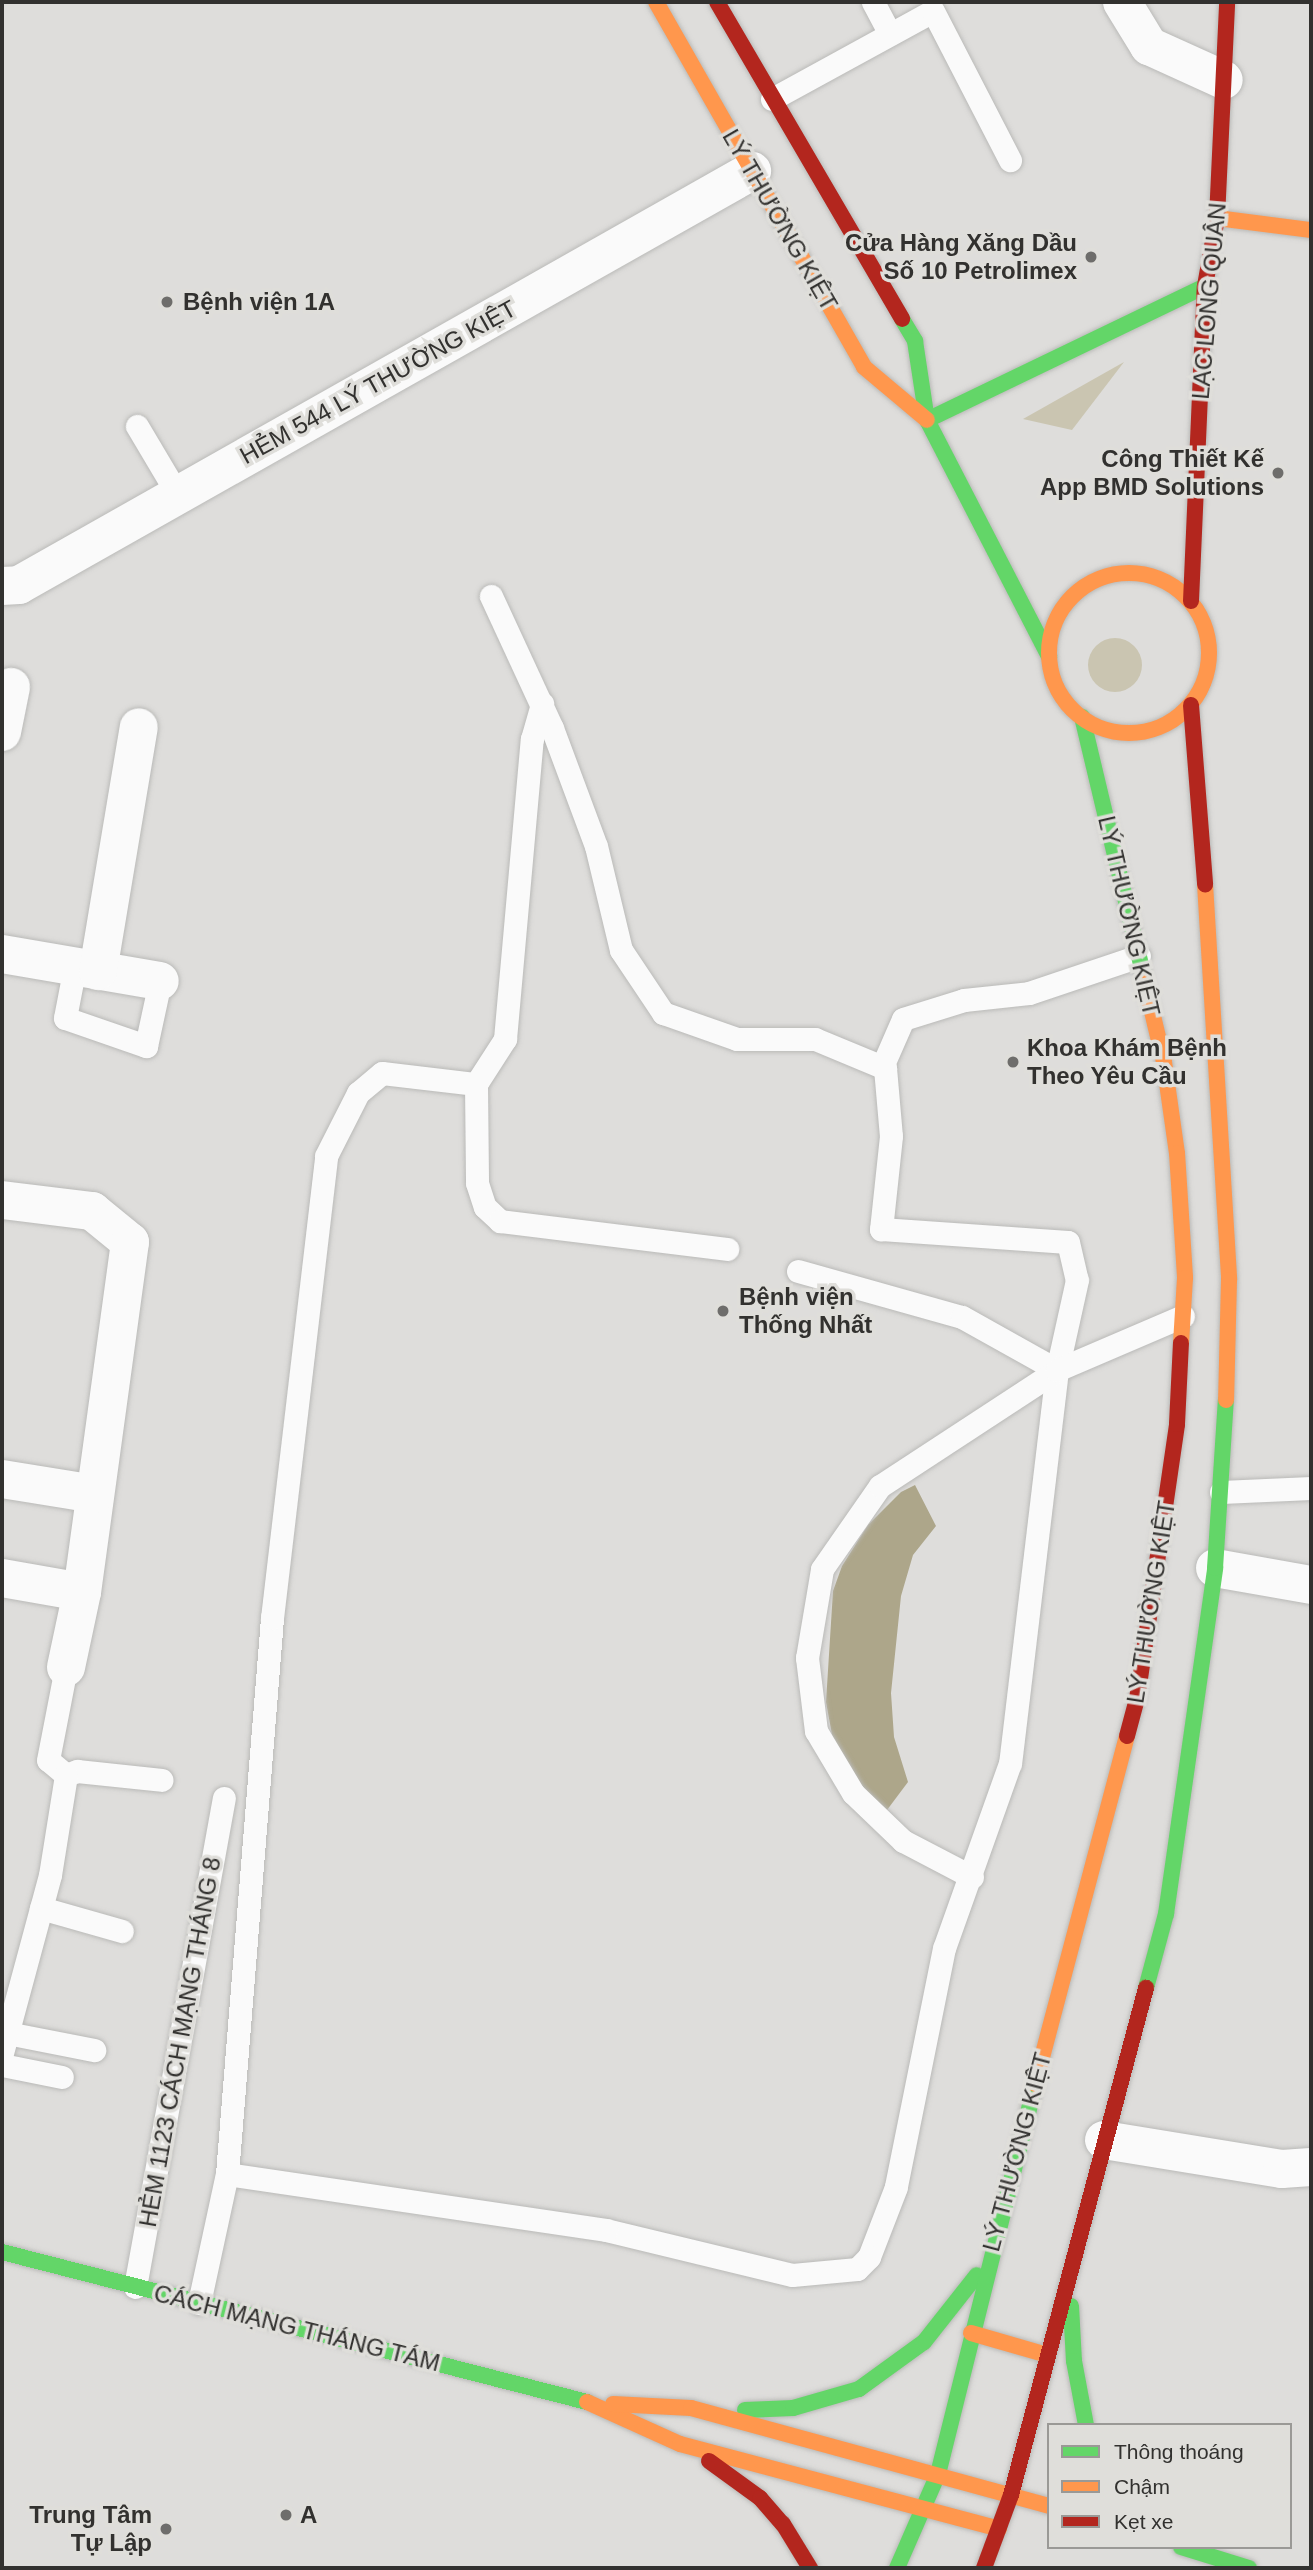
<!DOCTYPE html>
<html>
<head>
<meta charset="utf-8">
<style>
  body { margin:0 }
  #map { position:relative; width:1313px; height:2570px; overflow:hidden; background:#dedddb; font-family:Helvetica,sans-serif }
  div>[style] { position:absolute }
  .green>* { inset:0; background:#cac5b1 }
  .round { border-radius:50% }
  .water>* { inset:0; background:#ada68a }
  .roads { filter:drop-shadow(0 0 2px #babab8) drop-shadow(0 0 2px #babab8) }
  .lane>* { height:23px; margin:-11.5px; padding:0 11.5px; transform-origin:11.5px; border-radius:11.5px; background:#fafafa }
  .street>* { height:38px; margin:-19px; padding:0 19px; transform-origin:19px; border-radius:19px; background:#fafafa }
  .fast>* { height:16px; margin:-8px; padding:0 8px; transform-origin:8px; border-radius:8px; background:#63d668 }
  .slow>* { height:16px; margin:-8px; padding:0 8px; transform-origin:8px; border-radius:8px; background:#ff974d }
  .slow>.ring { margin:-8px; padding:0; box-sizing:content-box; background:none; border:16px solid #ff974d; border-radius:50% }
  .jam>* { height:16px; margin:-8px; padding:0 8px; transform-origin:8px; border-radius:8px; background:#b3261e }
  .dots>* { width:19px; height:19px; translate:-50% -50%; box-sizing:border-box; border:4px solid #dfdeda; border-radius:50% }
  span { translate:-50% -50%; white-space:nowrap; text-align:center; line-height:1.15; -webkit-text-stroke:7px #dfdeda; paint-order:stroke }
  .street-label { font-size:24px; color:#32312f }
  .poi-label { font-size:24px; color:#32312f; font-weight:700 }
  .right { translate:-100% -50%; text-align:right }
  .left { translate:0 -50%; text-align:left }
  .frame { position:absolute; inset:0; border:4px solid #32312f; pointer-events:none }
  .legend { position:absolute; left:1047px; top:2423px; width:245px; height:126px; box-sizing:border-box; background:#dfdeda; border:2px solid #9a9996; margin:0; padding:9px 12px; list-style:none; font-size:21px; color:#32312f }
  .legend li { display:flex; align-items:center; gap:14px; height:35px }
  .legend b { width:35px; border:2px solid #9a9996 }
</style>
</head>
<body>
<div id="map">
  <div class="green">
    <i style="clip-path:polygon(1124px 362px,1072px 430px,1023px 419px)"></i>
    <i class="round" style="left:1088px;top:638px;width:54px;height:54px"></i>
  </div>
  <div class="water">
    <i style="clip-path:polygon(915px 1485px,936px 1526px,913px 1555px,901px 1596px,891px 1693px,894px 1737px,908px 1782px,884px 1814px,859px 1789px,835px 1751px,826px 1702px,833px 1591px,842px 1566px,868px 1525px,901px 1492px)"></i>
  </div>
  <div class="roads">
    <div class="lane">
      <i style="left:873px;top:2px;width:36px;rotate:62deg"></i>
      <i style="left:772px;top:99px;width:183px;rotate:-28.7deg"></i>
      <i style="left:933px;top:11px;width:168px;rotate:62.7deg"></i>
      <i style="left:137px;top:426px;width:80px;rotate:59.3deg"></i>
      <i style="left:491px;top:596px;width:145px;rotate:65.2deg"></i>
      <i style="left:552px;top:728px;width:126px;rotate:69.6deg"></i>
      <i style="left:596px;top:846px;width:107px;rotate:76.5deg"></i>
      <i style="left:621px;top:950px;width:76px;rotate:56.3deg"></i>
      <i style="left:663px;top:1013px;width:78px;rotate:19.4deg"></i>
      <i style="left:737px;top:1039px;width:78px"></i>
      <i style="left:815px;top:1039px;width:76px;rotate:22.5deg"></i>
      <i style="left:885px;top:1068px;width:68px;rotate:85deg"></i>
      <i style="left:891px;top:1136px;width:94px;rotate:96.1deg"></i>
      <i style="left:881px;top:1229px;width:187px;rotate:4deg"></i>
      <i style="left:1068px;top:1242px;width:39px;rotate:77deg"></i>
      <i style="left:1077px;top:1280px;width:92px;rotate:102.5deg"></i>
      <i style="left:1057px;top:1370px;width:396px;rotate:96.8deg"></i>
      <i style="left:1010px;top:1763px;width:196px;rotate:109.6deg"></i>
      <i style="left:944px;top:1948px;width:244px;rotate:101.4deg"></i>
      <i style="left:896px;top:2187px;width:75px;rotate:111.1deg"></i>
      <i style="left:869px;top:2257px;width:17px;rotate:135deg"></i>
      <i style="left:857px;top:2269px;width:65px;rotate:174.7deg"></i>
      <i style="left:792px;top:2275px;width:191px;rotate:-166.4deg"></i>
      <i style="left:606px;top:2230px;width:383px;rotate:-171.6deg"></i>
      <i style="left:227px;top:2174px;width:558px;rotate:-85.37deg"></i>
      <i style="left:272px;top:1618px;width:465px;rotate:-83.3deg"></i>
      <i style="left:326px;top:1156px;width:71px;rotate:-63.1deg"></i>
      <i style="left:358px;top:1093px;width:31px;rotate:-40deg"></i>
      <i style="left:382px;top:1073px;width:95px;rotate:6.7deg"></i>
      <i style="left:476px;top:1084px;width:99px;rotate:89.4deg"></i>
      <i style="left:477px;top:1183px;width:25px;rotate:72deg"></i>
      <i style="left:485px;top:1207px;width:21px;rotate:43deg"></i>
      <i style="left:500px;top:1221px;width:229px;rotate:7deg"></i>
      <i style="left:75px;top:966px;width:53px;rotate:100.9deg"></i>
      <i style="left:65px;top:1018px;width:86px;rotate:19.1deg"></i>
      <i style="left:146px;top:1046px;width:66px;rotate:-77.8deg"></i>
      <i style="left:882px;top:1067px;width:52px;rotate:-66.4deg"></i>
      <i style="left:903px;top:1019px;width:64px;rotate:-17.3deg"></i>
      <i style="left:964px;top:1000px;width:65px;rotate:-6.1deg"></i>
      <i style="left:1029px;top:993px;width:116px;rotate:-18.6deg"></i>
      <i style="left:476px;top:1084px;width:54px;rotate:-57.2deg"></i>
      <i style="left:505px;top:1039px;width:301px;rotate:-84.9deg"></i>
      <i style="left:532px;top:739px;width:37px;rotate:-74deg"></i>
      <i style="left:798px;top:1271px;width:170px;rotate:15.7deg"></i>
      <i style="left:962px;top:1317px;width:109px;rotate:29.2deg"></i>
      <i style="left:1221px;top:1492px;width:90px;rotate:-2.5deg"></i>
      <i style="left:66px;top:1775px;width:12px;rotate:-20deg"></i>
      <i style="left:77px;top:1771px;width:85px;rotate:6deg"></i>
      <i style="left:972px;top:1877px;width:78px;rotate:-152.4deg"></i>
      <i style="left:903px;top:1841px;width:69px;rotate:-136.2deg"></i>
      <i style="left:853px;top:1793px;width:72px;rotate:-120.8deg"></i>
      <i style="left:816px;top:1731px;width:74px;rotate:-97deg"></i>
      <i style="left:807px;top:1658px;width:90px;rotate:-80.4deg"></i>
      <i style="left:822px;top:1569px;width:101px;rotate:-55.1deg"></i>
      <i style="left:880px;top:1486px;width:212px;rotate:-33.2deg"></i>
      <i style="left:1057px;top:1370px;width:137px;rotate:-23.2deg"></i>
      <i style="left:41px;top:1908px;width:84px;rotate:15.9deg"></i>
      <i style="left:7px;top:2033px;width:89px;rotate:11.1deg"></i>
      <i style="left:2px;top:2053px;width:184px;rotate:-74.9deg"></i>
      <i style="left:50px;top:1875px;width:101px;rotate:-80.9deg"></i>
      <i style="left:66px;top:1775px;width:23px;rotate:-140deg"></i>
      <i style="left:48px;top:1760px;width:95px;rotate:-79deg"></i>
      <i style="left:2px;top:2065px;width:61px;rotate:11.3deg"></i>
      <i style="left:135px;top:2287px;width:497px;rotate:-79.7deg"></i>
      <i style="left:199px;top:2303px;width:132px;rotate:-77.8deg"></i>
    </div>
    <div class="street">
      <i style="left:1122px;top:2px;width:52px;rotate:58.5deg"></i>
      <i style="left:1149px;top:46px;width:82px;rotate:24.4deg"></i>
      <i style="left:2px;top:586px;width:17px;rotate:-3deg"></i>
      <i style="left:19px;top:585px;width:842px;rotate:-29.46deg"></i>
      <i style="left:2px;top:732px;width:46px;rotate:-78.7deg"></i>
      <i style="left:2px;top:954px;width:160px;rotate:9.7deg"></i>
      <i style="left:98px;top:971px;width:247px;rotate:-80.5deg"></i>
      <i style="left:2px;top:1200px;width:91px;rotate:7deg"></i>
      <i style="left:92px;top:1211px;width:49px;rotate:39.2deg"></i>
      <i style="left:130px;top:1242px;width:353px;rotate:97.8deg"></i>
      <i style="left:82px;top:1592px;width:77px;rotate:102deg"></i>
      <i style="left:2px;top:1479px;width:94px;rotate:9.2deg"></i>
      <i style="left:1215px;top:1568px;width:97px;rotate:10deg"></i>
      <i style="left:2px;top:1578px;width:81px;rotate:9.9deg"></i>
      <i style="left:1104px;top:2140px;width:180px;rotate:9.3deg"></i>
      <i style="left:1282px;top:2169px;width:29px;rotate:-4deg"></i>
    </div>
    <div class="fast">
      <i style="left:902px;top:319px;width:26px;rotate:59deg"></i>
      <i style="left:915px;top:341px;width:80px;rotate:81.4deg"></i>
      <i style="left:927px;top:420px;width:266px;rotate:62.7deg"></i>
      <i style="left:927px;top:420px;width:309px;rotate:-25.7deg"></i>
      <i style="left:1082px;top:717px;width:268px;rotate:76.6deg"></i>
      <i style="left:1146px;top:1988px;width:77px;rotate:-74.9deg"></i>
      <i style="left:1166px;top:1914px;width:349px;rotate:-81.9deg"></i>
      <i style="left:1215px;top:1568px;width:168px;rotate:-86.3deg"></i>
      <i style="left:2px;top:2252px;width:604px;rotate:14.38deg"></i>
      <i style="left:1071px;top:2306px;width:55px;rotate:86.9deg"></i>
      <i style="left:1074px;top:2361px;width:65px;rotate:79.4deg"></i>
      <i style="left:745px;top:2410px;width:48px;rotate:-2.4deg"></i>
      <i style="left:793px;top:2408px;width:69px;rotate:-16.1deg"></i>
      <i style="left:859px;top:2389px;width:80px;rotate:-35.9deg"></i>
      <i style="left:924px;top:2342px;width:85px;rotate:-51.7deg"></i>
      <i style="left:1181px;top:2547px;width:71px;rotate:17.2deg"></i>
      <i style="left:897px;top:2568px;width:103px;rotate:-66.4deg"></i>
      <i style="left:938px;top:2474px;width:402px;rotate:-76deg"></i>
    </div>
    <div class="slow">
      <i style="left:656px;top:2px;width:420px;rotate:60.3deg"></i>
      <i style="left:864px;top:367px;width:82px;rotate:40.1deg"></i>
      <i style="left:1217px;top:218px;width:95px;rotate:7.3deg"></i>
      <i class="ring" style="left:1049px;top:573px;width:144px;height:144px"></i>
      <i style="left:1205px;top:884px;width:397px;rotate:86.5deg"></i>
      <i style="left:1229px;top:1280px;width:120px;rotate:91.4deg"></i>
      <i style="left:1144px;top:978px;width:86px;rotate:76.6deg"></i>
      <i style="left:1164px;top:1062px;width:92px;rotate:81.9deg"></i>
      <i style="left:1177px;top:1153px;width:125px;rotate:86.3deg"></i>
      <i style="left:1185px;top:1278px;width:65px;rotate:93.5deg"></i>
      <i style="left:1035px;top:2084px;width:360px;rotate:-75.2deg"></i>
      <i style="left:971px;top:2333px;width:79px;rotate:16.1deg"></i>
      <i style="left:587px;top:2402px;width:102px;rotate:24.3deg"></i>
      <i style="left:680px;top:2444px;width:330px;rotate:14.9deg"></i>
      <i style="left:613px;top:2404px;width:78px;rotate:2.9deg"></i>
      <i style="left:691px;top:2408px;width:371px;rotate:15.3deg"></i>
    </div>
    <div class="jam">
      <i style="left:717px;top:2px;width:367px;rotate:59.7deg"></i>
      <i style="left:1191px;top:601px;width:315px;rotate:-87.5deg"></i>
      <i style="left:1205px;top:286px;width:69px;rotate:-80deg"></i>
      <i style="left:1217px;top:218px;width:216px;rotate:-87.3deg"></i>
      <i style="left:1191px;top:705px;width:180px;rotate:85.5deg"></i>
      <i style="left:1127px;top:1736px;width:38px;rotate:-75deg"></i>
      <i style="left:1137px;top:1699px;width:278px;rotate:-81.7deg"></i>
      <i style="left:1177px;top:1424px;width:81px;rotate:-87.2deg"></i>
      <i style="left:709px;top:2461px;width:63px;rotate:36deg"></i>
      <i style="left:760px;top:2498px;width:35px;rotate:49deg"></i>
      <i style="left:783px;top:2524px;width:52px;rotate:58.5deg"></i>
      <i style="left:984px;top:2568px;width:78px;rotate:-69.7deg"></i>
      <i style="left:1011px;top:2495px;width:525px;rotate:-75.09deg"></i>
    </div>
  </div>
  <div class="dots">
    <i style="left:1091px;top:257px;background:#6e6d6b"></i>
    <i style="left:167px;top:302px;background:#6e6d6b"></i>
    <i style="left:1278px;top:473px;background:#6e6d6b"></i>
    <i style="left:1013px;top:1062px;background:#6e6d6b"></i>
    <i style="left:723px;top:1311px;background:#6e6d6b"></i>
    <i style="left:286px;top:2515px;background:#6e6d6b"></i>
    <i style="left:166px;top:2529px;background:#6e6d6b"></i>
  </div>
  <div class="street-label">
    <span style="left:780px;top:220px;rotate:60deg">LÝ THƯỜNG KIỆT</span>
    <span style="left:1209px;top:301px;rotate:-85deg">LẠC LONG QUÂN</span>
    <span style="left:378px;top:382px;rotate:-29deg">HẺM 544 LÝ THƯỜNG KIỆT</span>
    <span style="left:1129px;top:916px;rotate:77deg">LÝ THƯỜNG KIỆT</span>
    <span style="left:1151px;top:1602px;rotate:-81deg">LÝ THƯỜNG KIỆT</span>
    <span style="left:180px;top:2042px;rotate:-80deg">HẺM 1123 CÁCH MẠNG THÁNG 8</span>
    <span style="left:1017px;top:2152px;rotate:-75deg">LÝ THƯỜNG KIỆT</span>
    <span style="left:297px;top:2328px;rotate:14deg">CÁCH MẠNG THÁNG TÁM</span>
  </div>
  <div class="poi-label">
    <span class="right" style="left:1077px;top:257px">Cửa Hàng Xăng Dầu<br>Số 10 Petrolimex</span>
    <span class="left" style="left:183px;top:302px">Bệnh viện 1A</span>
    <span class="right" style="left:1264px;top:473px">Công Thiết Kế<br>App BMD Solutions</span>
    <span class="left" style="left:1027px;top:1062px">Khoa Khám Bệnh<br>Theo Yêu Cầu</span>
    <span class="left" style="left:739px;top:1311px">Bệnh viện<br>Thống Nhất</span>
    <span class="right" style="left:152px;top:2529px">Trung Tâm<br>Tự Lập</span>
    <span class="left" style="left:300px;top:2515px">A</span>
  </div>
  <div class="frame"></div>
  <ul class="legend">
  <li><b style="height:9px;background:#63d668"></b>Thông thoáng</li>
  <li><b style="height:9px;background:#ff974d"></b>Chậm</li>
  <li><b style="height:9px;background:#b3261e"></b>Kẹt xe</li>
  </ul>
</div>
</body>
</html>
